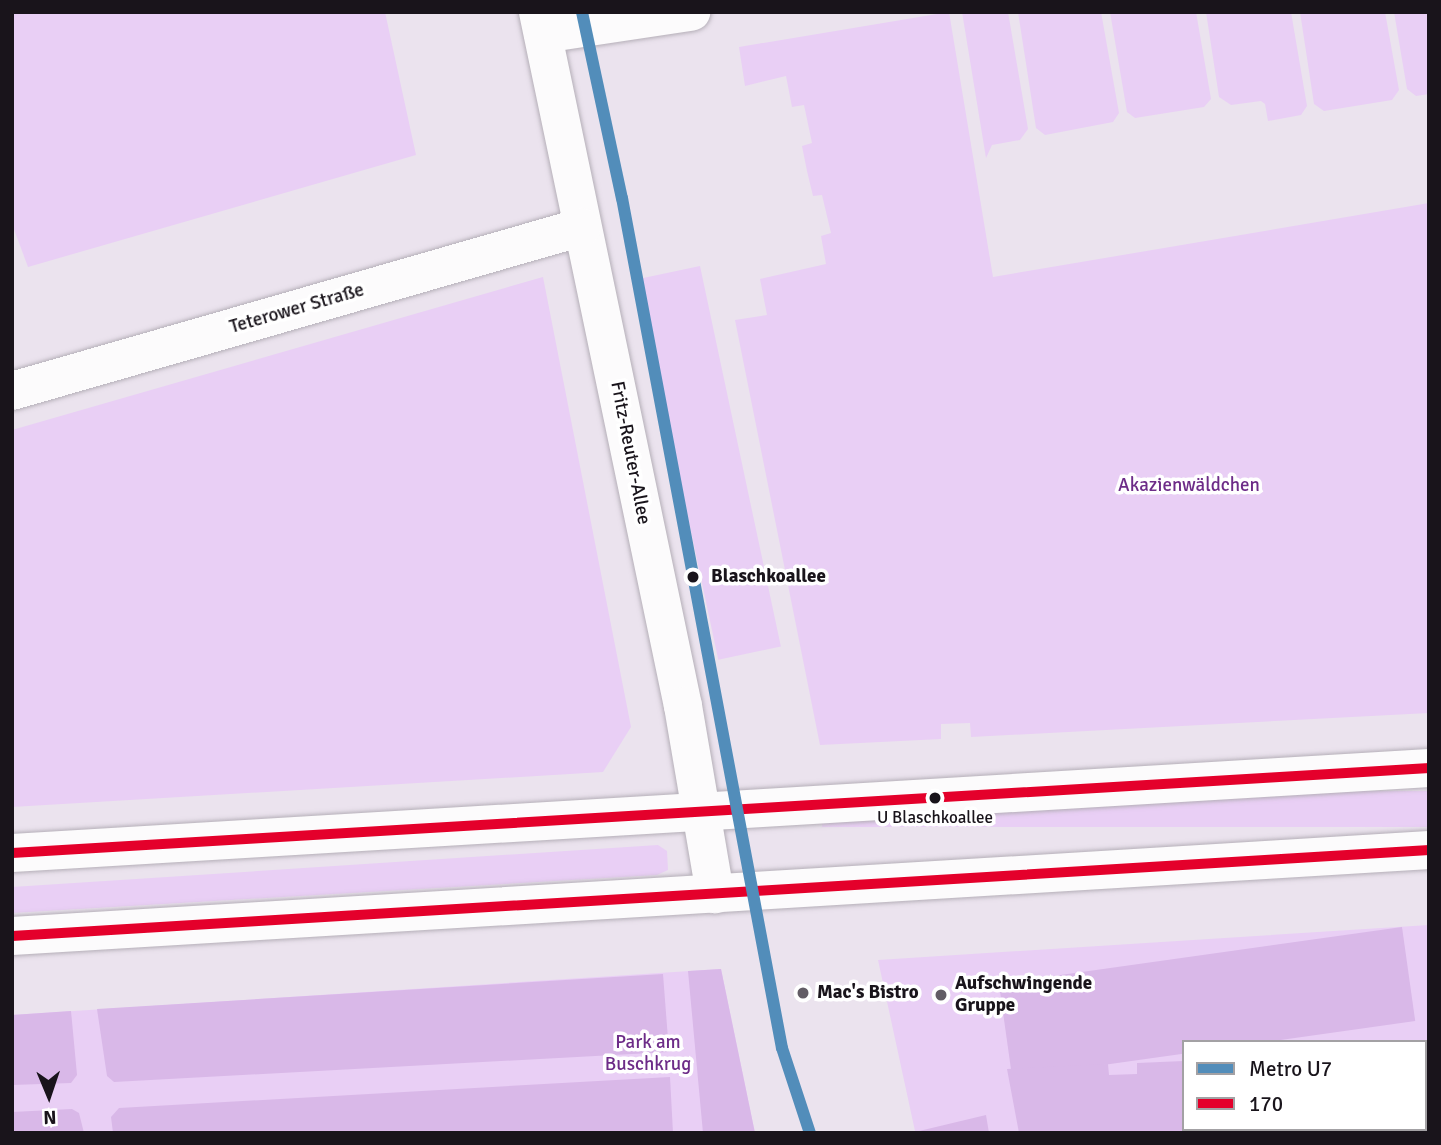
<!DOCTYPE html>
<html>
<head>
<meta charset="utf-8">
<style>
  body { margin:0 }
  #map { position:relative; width:1441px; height:1145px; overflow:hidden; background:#ebe3ee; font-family:Signika,sans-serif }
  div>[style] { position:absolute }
  .green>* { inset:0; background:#e9cff5; transform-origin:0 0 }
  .forest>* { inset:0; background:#d9b8e8; transform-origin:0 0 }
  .roads { filter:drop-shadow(0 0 2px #b5afb8) drop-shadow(0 0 2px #b5afb8) }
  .street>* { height:38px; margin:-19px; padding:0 19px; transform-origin:19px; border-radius:19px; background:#fcfbfc }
  .secondary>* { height:38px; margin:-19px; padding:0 19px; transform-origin:19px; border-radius:19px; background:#fcfbfc }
  .bus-1>* { height:10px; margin:-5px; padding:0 5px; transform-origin:5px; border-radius:5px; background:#e4002b }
  .metro-1>* { height:12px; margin:-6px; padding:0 6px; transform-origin:6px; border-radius:6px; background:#528dba }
  .dots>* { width:19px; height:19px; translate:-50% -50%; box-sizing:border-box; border:4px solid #fff; border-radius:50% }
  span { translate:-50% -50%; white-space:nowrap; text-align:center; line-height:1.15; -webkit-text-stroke:7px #fff; paint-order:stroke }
  .bus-label { font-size:17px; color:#19141b }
  .street-label { font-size:19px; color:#19141b }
  .park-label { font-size:19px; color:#6d2c88 }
  .stop-label { font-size:19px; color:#19141b; font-weight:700 }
  .left { translate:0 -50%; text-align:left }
  .poi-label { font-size:19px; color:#19141b; font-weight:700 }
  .frame { position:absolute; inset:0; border:14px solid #19141b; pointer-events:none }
  .legend { position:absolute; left:1182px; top:1040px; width:245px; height:91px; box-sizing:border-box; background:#fff; border:2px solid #a3a1a4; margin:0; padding:9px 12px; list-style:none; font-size:21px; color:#19141b }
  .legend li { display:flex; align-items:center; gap:14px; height:35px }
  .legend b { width:35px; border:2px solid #a3a1a4 }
  .north { position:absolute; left:14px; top:1061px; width:70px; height:70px; -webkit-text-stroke:5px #fff; paint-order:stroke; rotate:178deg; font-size:19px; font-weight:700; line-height:28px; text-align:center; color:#19141b }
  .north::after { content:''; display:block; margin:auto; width:24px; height:32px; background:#19141b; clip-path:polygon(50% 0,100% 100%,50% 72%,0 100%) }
</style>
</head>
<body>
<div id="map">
  <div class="green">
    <i style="clip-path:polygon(12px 12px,385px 12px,416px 155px,28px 267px,12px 224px)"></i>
    <i style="clip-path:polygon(949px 12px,993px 277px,1429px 203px,1429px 713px,971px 737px,970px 723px,941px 724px,941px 739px,820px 745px,735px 320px,767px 315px,760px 279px,826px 264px,821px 236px,831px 233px,822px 195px,813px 196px,807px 171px,802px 146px,812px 143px,804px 105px,792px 107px,786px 76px,745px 86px,739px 47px)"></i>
    <i style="clip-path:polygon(962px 12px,1008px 12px,1028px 129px,1020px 140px,992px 145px,986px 158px)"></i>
    <i style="clip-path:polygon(1018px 12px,1101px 12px,1119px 113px,1113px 122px,1045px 135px,1036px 128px)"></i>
    <i style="clip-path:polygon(1110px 12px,1196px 12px,1211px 99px,1204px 107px,1135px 118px,1127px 112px)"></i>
    <i style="clip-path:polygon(1206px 12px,1291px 12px,1307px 106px,1301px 115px,1268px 121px,1265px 104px,1261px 101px,1231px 105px,1219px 97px)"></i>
    <i style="clip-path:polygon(1300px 12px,1385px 12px,1399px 90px,1392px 100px,1324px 111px,1314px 104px)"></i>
    <i style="clip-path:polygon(1394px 12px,1429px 12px,1429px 94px,1416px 96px,1407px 89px)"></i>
    <i style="left:700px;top:266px;width:389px;height:64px;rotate:78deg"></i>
    <i style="clip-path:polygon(543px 277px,631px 727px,603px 772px,12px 807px,12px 430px)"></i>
    <i style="left:1429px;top:791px;width:36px;height:607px;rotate:90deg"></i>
    <i style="clip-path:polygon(658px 845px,667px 851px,668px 870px,657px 875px,12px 913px,12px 887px)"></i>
    <i style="clip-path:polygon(evenodd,1429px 925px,1429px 1133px,911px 1133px,915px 1131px,878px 960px,1429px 925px,1184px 1042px,1425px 1042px,1425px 1129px,1184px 1129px,1184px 1042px)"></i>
    <i style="clip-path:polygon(721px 969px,755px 1133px,12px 1133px,12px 1015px)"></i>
  </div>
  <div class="forest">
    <i style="left:1402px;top:927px;width:95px;height:407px;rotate:82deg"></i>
    <i style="clip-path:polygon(721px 969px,755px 1133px,703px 1133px,688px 971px)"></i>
    <i style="clip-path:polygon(663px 974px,669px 1052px,114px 1082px,107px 1076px,97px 1009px)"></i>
    <i style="clip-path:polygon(71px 1011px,77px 1075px,71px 1083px,12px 1085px,12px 1015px)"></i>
    <i style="clip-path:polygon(1184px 1061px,1184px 1129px,1425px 1129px,1425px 1094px,1429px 1133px,1019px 1133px,1007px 1069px,1108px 1064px,1109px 1075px,1137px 1074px,1137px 1063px)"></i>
    <i style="clip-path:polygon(670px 1077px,673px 1133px,113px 1133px,111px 1117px,119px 1108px)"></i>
    <i style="clip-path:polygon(72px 1109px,79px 1113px,84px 1133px,12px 1133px,12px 1112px)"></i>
    <i style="clip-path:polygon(986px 1115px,989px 1133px,911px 1133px,915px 1132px)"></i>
  </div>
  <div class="roads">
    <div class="street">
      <i style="left:538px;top:12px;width:709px;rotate:78.2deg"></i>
      <i style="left:683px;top:706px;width:191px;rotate:80.3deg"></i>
      <i style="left:543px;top:34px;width:150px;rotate:-8.5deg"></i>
      <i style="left:12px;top:391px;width:593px;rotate:-16.05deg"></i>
    </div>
    <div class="secondary">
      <i style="left:12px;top:853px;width:1420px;rotate:-3.43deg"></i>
      <i style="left:12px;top:936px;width:1420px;rotate:-3.47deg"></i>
    </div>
  </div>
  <div class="bus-1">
    <i style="left:12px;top:853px;width:1420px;rotate:-3.43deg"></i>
    <i style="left:12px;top:936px;width:1420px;rotate:-3.47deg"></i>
  </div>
  <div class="metro-1">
    <i style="left:582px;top:12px;width:190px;rotate:77.9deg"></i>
    <i style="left:622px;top:198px;width:865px;rotate:79.34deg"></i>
    <i style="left:782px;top:1048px;width:89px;rotate:71.8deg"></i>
  </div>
  <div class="dots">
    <i style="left:693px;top:577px;background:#19141b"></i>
    <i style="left:935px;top:798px;background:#19141b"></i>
    <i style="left:803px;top:993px;background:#625c65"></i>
    <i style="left:941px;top:995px;background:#625c65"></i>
  </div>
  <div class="bus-label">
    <span style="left:935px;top:818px">U Blaschkoallee</span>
  </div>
  <div class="street-label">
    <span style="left:297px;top:309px;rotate:-16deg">Teterower Straße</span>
    <span style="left:630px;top:453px;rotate:79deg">Fritz-Reuter-Allee</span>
  </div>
  <div class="park-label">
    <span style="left:1189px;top:486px">Akazienwäldchen</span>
    <span style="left:648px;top:1054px">Park am<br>Buschkrug</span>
  </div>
  <div class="stop-label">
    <span class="left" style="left:711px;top:577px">Blaschkoallee</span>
  </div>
  <div class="poi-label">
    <span class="left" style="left:955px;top:995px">Aufschwingende<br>Gruppe</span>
    <span class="left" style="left:817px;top:993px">Mac's Bistro</span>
  </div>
  <div class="frame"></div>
  <ul class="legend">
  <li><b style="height:9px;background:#528dba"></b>Metro U7</li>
  <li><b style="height:9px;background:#e4002b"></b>170</li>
  </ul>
  <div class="north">N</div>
</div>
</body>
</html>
